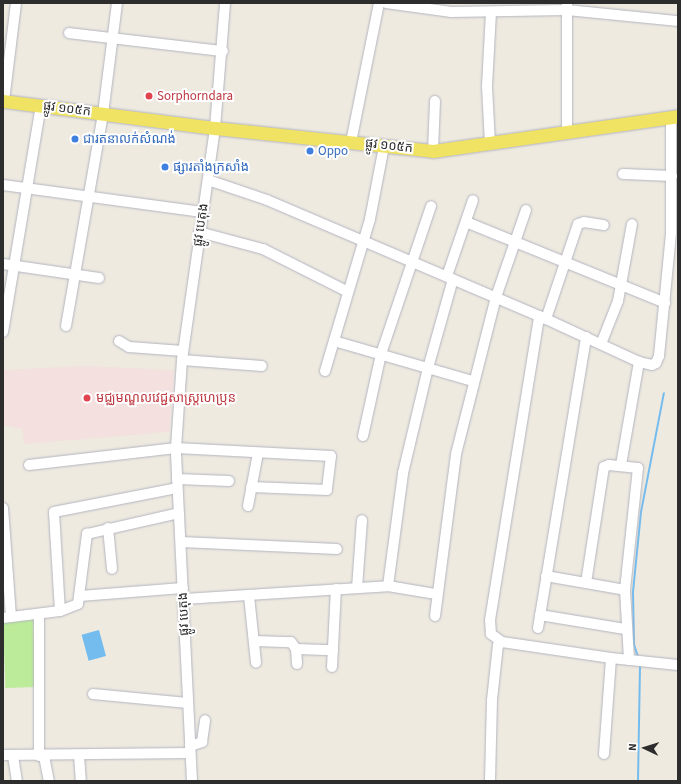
<!DOCTYPE html>
<html>
<head>
<meta charset="utf-8">
<style>
  body { margin:0 }
  #map { position:relative; width:681px; height:784px; overflow:hidden; background:#eeeae0; font-family:"Source Sans 3","Noto Sans Khmer",sans-serif }
  div>[style] { position:absolute }
  .medical>* { inset:0; background:#f4e0de }
  .pitch>* { inset:0; background:#bceb99; transform-origin:0 0 }
  .water>* { inset:0; background:#75bcee; transform-origin:0 0 }
  .stream>* { height:2px; margin:-1px; padding:0 1px; transform-origin:1px; border-radius:1px; background:#75bcee }
  .roads { filter:drop-shadow(0 0 1px #b3b4c0) drop-shadow(0 0 1px #b3b4c0) }
  .minor>* { height:10px; margin:-5px; padding:0 5px; transform-origin:5px; border-radius:5px; background:#fff }
  .major>* { height:13px; margin:-6.5px; padding:0 6.5px; transform-origin:6.5px; border-radius:6.5px; background:#f0e363 }
  .dots>* { width:11px; height:11px; translate:-50% -50%; box-sizing:border-box; border:2px solid #fff; border-radius:50% }
  span { translate:-50% -50%; white-space:nowrap; text-align:center; line-height:1.15; -webkit-text-stroke:4px #fff; paint-order:stroke }
  .health-label { font-size:13px; color:#be3a42 }
  .left { translate:0 -50%; text-align:left }
  .street-label { font-size:13px; color:#2d2d2d }
  .shop-label { font-size:13px; color:#366cbe }
  .frame { position:absolute; inset:0; border:4px solid #2d2d2d; pointer-events:none }
  .north { position:absolute; left:625px; top:728px; width:40px; height:40px; -webkit-text-stroke:3px #fff; paint-order:stroke; rotate:274deg; font-size:11px; font-weight:700; line-height:16px; text-align:center; color:#2d2d2d }
  .north::after { content:''; display:block; margin:auto; width:14px; height:18px; background:#2d2d2d; clip-path:polygon(50% 0,100% 100%,50% 72%,0 100%) }
</style>
</head>
<body>
<div id="map">
  <div class="medical">
    <i style="clip-path:polygon(84px 366px,174px 370px,169px 432px,24px 444px,22px 429px,3px 425px,3px 370px)"></i>
  </div>
  <div class="pitch">
    <i style="left:33px;top:618px;width:69px;height:30px;rotate:88deg"></i>
  </div>
  <div class="water">
    <i style="left:99px;top:630px;width:27px;height:18px;rotate:75deg"></i>
  </div>
  <div class="stream">
    <i style="left:638px;top:657px;width:13px;rotate:-108deg"></i>
    <i style="left:634px;top:645px;width:53px;rotate:-91.1deg"></i>
    <i style="left:633px;top:592px;width:80px;rotate:-84.3deg"></i>
    <i style="left:641px;top:512px;width:121px;rotate:-79.1deg"></i>
    <i style="left:638px;top:781px;width:116px;rotate:-89deg"></i>
  </div>
  <div class="roads">
    <div class="minor">
      <i style="left:386px;top:3px;width:66px;rotate:7.9deg"></i>
      <i style="left:451px;top:12px;width:116px;rotate:-1deg"></i>
      <i style="left:567px;top:10px;width:112px;rotate:5.7deg"></i>
      <i style="left:567px;top:3px;width:129px;rotate:90deg"></i>
      <i style="left:69px;top:33px;width:155px;rotate:6.7deg"></i>
      <i style="left:4px;top:101px;width:99px;rotate:-83deg"></i>
      <i style="left:351px;top:142px;width:142px;rotate:-78.6deg"></i>
      <i style="left:490px;top:144px;width:58px;rotate:-93deg"></i>
      <i style="left:487px;top:86px;width:73px;rotate:-86.9deg"></i>
      <i style="left:433px;top:151px;width:50px;rotate:-87.7deg"></i>
      <i style="left:623px;top:174px;width:49px;rotate:2.3deg"></i>
      <i style="left:208px;top:180px;width:62px;rotate:18.7deg"></i>
      <i style="left:267px;top:200px;width:303px;rotate:23.1deg"></i>
      <i style="left:546px;top:319px;width:102px;rotate:24.8deg"></i>
      <i style="left:639px;top:362px;width:13px;rotate:13deg"></i>
      <i style="left:652px;top:365px;width:4px;rotate:-27deg"></i>
      <i style="left:656px;top:363px;width:8px;rotate:-67deg"></i>
      <i style="left:659px;top:356px;width:124px;rotate:-84.4deg"></i>
      <i style="left:671px;top:233px;width:116px;rotate:-90deg"></i>
      <i style="left:3px;top:185px;width:201px;rotate:7.7deg"></i>
      <i style="left:466px;top:222px;width:215px;rotate:22.1deg"></i>
      <i style="left:199px;top:232px;width:66px;rotate:14.9deg"></i>
      <i style="left:263px;top:249px;width:95px;rotate:26.8deg"></i>
      <i style="left:3px;top:264px;width:97px;rotate:8.3deg"></i>
      <i style="left:447px;top:276px;width:80px;rotate:-71.1deg"></i>
      <i style="left:546px;top:319px;width:100px;rotate:-71.4deg"></i>
      <i style="left:578px;top:224px;width:6px;rotate:-18deg"></i>
      <i style="left:584px;top:222px;width:20px;rotate:9deg"></i>
      <i style="left:66px;top:326px;width:215px;rotate:-80.1deg"></i>
      <i style="left:103px;top:114px;width:112px;rotate:-82.8deg"></i>
      <i style="left:3px;top:332px;width:229px;rotate:-80.5deg"></i>
      <i style="left:119px;top:341px;width:12px;rotate:31deg"></i>
      <i style="left:129px;top:347px;width:54px;rotate:4.2deg"></i>
      <i style="left:334px;top:341px;width:145px;rotate:16.1deg"></i>
      <i style="left:601px;top:344px;width:46px;rotate:-68.4deg"></i>
      <i style="left:618px;top:301px;width:78px;rotate:-79.7deg"></i>
      <i style="left:182px;top:360px;width:80px;rotate:4.3deg"></i>
      <i style="left:325px;top:371px;width:159px;rotate:-73.5deg"></i>
      <i style="left:370px;top:219px;width:74px;rotate:-79.1deg"></i>
      <i style="left:363px;top:436px;width:84px;rotate:-77.6deg"></i>
      <i style="left:381px;top:354px;width:156px;rotate:-71.3deg"></i>
      <i style="left:29px;top:465px;width:148px;rotate:-6.6deg"></i>
      <i style="left:176px;top:448px;width:155px;rotate:3deg"></i>
      <i style="left:331px;top:456px;width:34px;rotate:97deg"></i>
      <i style="left:327px;top:490px;width:76px;rotate:-177.7deg"></i>
      <i style="left:621px;top:465px;width:105px;rotate:-80.1deg"></i>
      <i style="left:177px;top:479px;width:52px;rotate:2.2deg"></i>
      <i style="left:248px;top:506px;width:54px;rotate:-79.3deg"></i>
      <i style="left:3px;top:508px;width:109px;rotate:85.8deg"></i>
      <i style="left:108px;top:528px;width:41px;rotate:84.4deg"></i>
      <i style="left:181px;top:542px;width:156px;rotate:2.6deg"></i>
      <i style="left:546px;top:576px;width:80px;rotate:10deg"></i>
      <i style="left:586px;top:583px;width:117px;rotate:-81.2deg"></i>
      <i style="left:604px;top:467px;width:5px;rotate:-22deg"></i>
      <i style="left:609px;top:465px;width:29px;rotate:6deg"></i>
      <i style="left:638px;top:468px;width:123px;rotate:96.1deg"></i>
      <i style="left:625px;top:590px;width:70px;rotate:86.7deg"></i>
      <i style="left:388px;top:586px;width:114px;rotate:-82.4deg"></i>
      <i style="left:403px;top:473px;width:108px;rotate:-76.6deg"></i>
      <i style="left:428px;top:368px;width:92px;rotate:-74.3deg"></i>
      <i style="left:357px;top:588px;width:68px;rotate:-85.8deg"></i>
      <i style="left:80px;top:596px;width:103px;rotate:-4.4deg"></i>
      <i style="left:249px;top:596px;width:67px;rotate:84deg"></i>
      <i style="left:184px;top:599px;width:204px;rotate:-3.6deg"></i>
      <i style="left:388px;top:586px;width:49px;rotate:9.5deg"></i>
      <i style="left:60px;top:611px;width:99px;rotate:-93.5deg"></i>
      <i style="left:54px;top:512px;width:125px;rotate:-11deg"></i>
      <i style="left:39px;top:614px;width:142px;rotate:90deg"></i>
      <i style="left:540px;top:615px;width:86px;rotate:9.4deg"></i>
      <i style="left:435px;top:616px;width:163px;rotate:-82.6deg"></i>
      <i style="left:456px;top:454px;width:162px;rotate:-75.7deg"></i>
      <i style="left:496px;top:297px;width:92px;rotate:-71deg"></i>
      <i style="left:3px;top:618px;width:57px;rotate:-7deg"></i>
      <i style="left:60px;top:611px;width:19px;rotate:-21deg"></i>
      <i style="left:78px;top:604px;width:71px;rotate:-82.7deg"></i>
      <i style="left:87px;top:534px;width:94px;rotate:-12.9deg"></i>
      <i style="left:538px;top:628px;width:295px;rotate:-80.6deg"></i>
      <i style="left:254px;top:641px;width:37px;rotate:2deg"></i>
      <i style="left:291px;top:642px;width:9px;rotate:54deg"></i>
      <i style="left:296px;top:649px;width:15px;rotate:86deg"></i>
      <i style="left:502px;top:642px;width:14px;rotate:-144deg"></i>
      <i style="left:491px;top:634px;width:14px;rotate:-94deg"></i>
      <i style="left:490px;top:620px;width:308px;rotate:-80.8deg"></i>
      <i style="left:296px;top:649px;width:37px;rotate:2deg"></i>
      <i style="left:332px;top:667px;width:78px;rotate:-87.1deg"></i>
      <i style="left:93px;top:694px;width:95px;rotate:5.4deg"></i>
      <i style="left:190px;top:746px;width:13px;rotate:-18deg"></i>
      <i style="left:202px;top:742px;width:22px;rotate:-82deg"></i>
      <i style="left:604px;top:754px;width:96px;rotate:-85.8deg"></i>
      <i style="left:3px;top:755px;width:187px;rotate:-0.6deg"></i>
      <i style="left:79px;top:755px;width:26px;rotate:86deg"></i>
      <i style="left:13px;top:756px;width:25px;rotate:81deg"></i>
      <i style="left:44px;top:756px;width:25px;rotate:79deg"></i>
      <i style="left:192px;top:781px;width:333px;rotate:-92.8deg"></i>
      <i style="left:176px;top:448px;width:88px;rotate:-86.1deg"></i>
      <i style="left:182px;top:360px;width:234px;rotate:-81.9deg"></i>
      <i style="left:215px;top:128px;width:125px;rotate:-85.4deg"></i>
      <i style="left:490px;top:781px;width:81px;rotate:-88.6deg"></i>
      <i style="left:492px;top:700px;width:55px;rotate:-83.8deg"></i>
      <i style="left:498px;top:645px;width:5px;rotate:-37deg"></i>
      <i style="left:502px;top:642px;width:110px;rotate:8.4deg"></i>
      <i style="left:611px;top:658px;width:67px;rotate:6deg"></i>
    </div>
    <div class="major">
      <i style="left:3px;top:101px;width:214px;rotate:7.3deg"></i>
      <i style="left:215px;top:128px;width:219px;rotate:6deg"></i>
      <i style="left:433px;top:151px;width:247px;rotate:-8.1deg"></i>
    </div>
  </div>
  <div class="dots">
    <i style="left:149px;top:96px;background:#e0444e"></i>
    <i style="left:75px;top:139px;background:#3f7fe0"></i>
    <i style="left:310px;top:151px;background:#3f7fe0"></i>
    <i style="left:165px;top:167px;background:#3f7fe0"></i>
    <i style="left:87px;top:398px;background:#e0444e"></i>
  </div>
  <div class="health-label">
    <span class="left" style="left:157px;top:96px">Sorphorndara</span>
    <span class="left" style="left:96px;top:398px">មជ្ឈមណ្ឌលវេជ្ជសាស្ត្រហេប្រុន</span>
  </div>
  <div class="street-label">
    <span style="left:67px;top:109px;rotate:7deg">ផ្លូវ ១០៥ក</span>
    <span style="left:389px;top:146px;rotate:6deg">ផ្លូវ ១០៥ក</span>
    <span style="left:201px;top:225px;rotate:-82deg">ផ្លូវ បេតុង</span>
    <span style="left:184px;top:614px;rotate:-92deg">ផ្លូវ បេតុង</span>
  </div>
  <div class="shop-label">
    <span class="left" style="left:83px;top:139px">ជារតនាលក់សំណង់</span>
    <span class="left" style="left:318px;top:151px">Oppo</span>
    <span class="left" style="left:173px;top:167px">ផ្សារតាំងក្រសាំង</span>
  </div>
  <div class="frame"></div>
  <div class="north">N</div>
</div>
</body>
</html>
